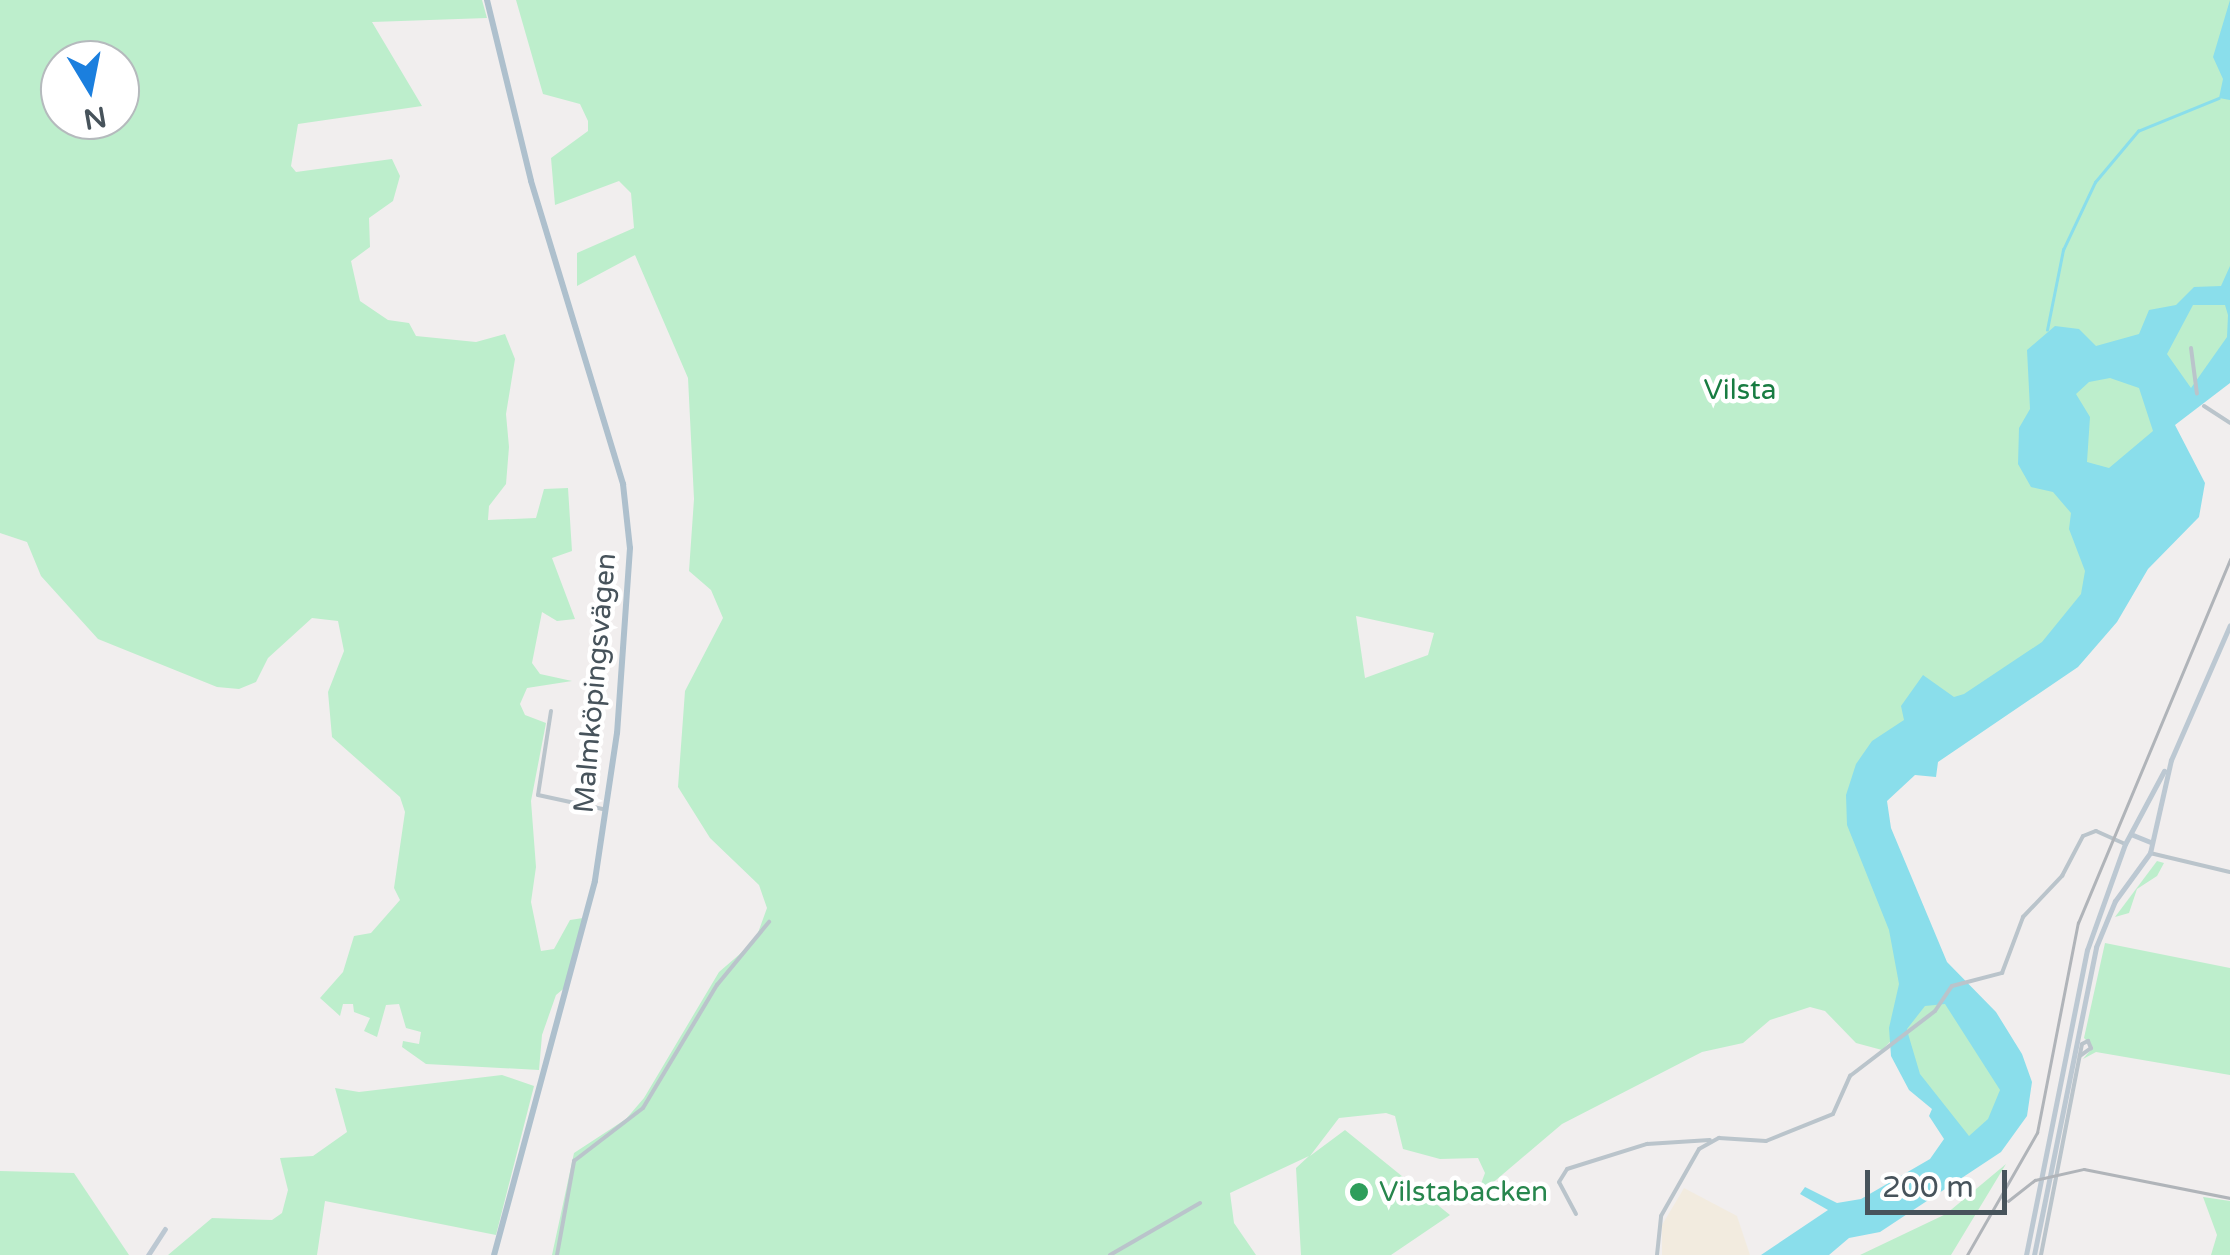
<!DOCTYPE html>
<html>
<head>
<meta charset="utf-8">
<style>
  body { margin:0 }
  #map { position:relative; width:2230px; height:1255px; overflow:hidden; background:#f1eeee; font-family:"Varela Round",sans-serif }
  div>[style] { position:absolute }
  .green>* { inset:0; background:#bdeecc }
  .sand>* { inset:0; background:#f2ebdf }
  .water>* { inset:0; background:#8adeeb }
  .stream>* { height:2.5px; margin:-1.25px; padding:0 1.25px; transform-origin:1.25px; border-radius:1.25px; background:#8adeeb }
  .street>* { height:4px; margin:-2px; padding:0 2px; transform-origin:2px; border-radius:2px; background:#bac4cb }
  .secondary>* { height:5px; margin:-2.5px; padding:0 2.5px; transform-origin:2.5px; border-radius:2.5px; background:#bcc8d2 }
  .primary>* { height:6px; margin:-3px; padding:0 3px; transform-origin:3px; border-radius:3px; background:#aec0cd }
  .rail>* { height:2.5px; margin:-1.25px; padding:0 1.25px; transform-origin:1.25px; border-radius:1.25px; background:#b0b4b9 }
  .dots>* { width:28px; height:28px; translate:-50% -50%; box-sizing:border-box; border:5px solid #fff; border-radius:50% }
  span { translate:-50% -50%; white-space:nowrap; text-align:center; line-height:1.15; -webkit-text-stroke:9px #fff; paint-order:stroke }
  .park-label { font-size:28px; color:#187c42 }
  .street-label { font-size:28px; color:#47535b }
  .leisure-label { font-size:28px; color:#27864d }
  .left { translate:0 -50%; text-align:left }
  .north { position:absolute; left:40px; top:40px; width:100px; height:100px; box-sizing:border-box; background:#fff; border:2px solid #b5babd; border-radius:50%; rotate:170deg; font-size:28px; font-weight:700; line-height:40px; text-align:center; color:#47535b }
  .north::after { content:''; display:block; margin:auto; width:35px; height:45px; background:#1b7fde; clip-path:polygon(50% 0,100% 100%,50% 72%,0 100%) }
  .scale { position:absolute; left:1865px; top:1170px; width:142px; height:45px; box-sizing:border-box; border:5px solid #47535b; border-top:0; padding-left:12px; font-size:30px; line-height:35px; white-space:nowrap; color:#47535b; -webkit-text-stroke:8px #fff; paint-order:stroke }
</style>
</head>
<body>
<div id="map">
  <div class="green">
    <i style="clip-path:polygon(evenodd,0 0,482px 0,487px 18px,372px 22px,422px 106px,298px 124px,291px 166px,296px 172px,392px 159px,400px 176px,393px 201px,369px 218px,370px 247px,351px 261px,360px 301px,388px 320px,409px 323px,416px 336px,476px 342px,505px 334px,515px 359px,506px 414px,509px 447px,506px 484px,489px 506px,488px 520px,536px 518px,544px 489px,568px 488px,572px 551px,552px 558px,575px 619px,557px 621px,542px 612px,532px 663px,540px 674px,572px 681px,527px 688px,520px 704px,525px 715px,546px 723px,531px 801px,536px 867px,531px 902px,541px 951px,554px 949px,570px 920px,583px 918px,568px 985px,556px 995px,542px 1035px,539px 1070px,426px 1064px,402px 1047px,403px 1041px,419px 1044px,421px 1032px,406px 1028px,399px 1004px,386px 1005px,377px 1037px,364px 1031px,370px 1018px,354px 1012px,353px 1004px,343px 1004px,340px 1016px,320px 998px,343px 972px,354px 936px,371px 933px,400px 900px,394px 888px,405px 812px,400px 797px,332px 737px,328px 692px,344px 651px,338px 621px,312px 618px,268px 658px,256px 682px,239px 689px,217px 687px,98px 639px,41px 576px,27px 542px,0 533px,0 0,60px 60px,120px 60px,120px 120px,60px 120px,60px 60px)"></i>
    <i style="clip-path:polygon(evenodd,516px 0,2230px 0,2230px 367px,2170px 412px,2080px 629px,1864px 769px,1864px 830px,2009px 1078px,1995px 1137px,1954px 1138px,1898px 1034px,1882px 1050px,1856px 1043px,1825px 1011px,1810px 1007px,1770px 1020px,1743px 1043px,1702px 1052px,1562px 1124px,1476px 1197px,1485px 1173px,1478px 1158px,1440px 1159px,1403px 1149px,1395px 1116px,1386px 1113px,1339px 1118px,1310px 1156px,1345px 1130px,1450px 1215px,1391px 1255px,1301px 1255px,1296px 1168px,1309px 1156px,1230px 1193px,1234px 1223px,1256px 1255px,552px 1255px,574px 1153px,626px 1119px,644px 1098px,719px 972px,755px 941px,767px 908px,759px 885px,710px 838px,678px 787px,685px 691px,723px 618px,711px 590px,689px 571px,694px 499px,688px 378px,635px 255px,577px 286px,577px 253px,634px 228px,631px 193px,619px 181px,555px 205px,551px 158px,588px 131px,588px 121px,580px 104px,543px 94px,516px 0,1356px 616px,1434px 633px,1428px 655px,1365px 678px,1356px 616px)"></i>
    <i style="clip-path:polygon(2157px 861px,2164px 863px,2157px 876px,2137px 889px,2129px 913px,2115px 917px)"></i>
    <i style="clip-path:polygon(2105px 943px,2230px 968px,2230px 1075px,2096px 1052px,2083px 1059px,2093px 1047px,2084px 1038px)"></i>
    <i style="clip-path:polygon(502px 1075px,534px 1086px,496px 1235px,325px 1201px,317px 1255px,168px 1255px,212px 1218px,272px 1220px,282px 1213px,288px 1190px,280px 1158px,313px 1156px,347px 1132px,335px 1088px,359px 1092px)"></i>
    <i style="clip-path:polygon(2006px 1164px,1951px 1255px,1860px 1255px,1946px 1214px)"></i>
    <i style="clip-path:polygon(0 1171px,74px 1173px,129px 1255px,0 1255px)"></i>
    <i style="clip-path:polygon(2203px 1197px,2230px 1201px,2230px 1255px,2211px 1255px,2217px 1235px)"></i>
  </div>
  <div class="sand">
    <i style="clip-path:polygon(1684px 1188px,1737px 1216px,1750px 1255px,1662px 1255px,1662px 1225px)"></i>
  </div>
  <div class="water">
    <i style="clip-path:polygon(2230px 0,2230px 100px,2219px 98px,2223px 79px,2213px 57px)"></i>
    <i style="clip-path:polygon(evenodd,2230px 266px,2230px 383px,2175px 425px,2205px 483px,2199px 517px,2148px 569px,2117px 622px,2078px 667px,1938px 762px,1936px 777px,1915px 775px,1887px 801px,1891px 828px,1947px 962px,1996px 1012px,2022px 1054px,2032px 1082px,2027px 1116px,2001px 1152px,1880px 1232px,1849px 1238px,1829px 1255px,1761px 1255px,1828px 1210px,1800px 1194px,1805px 1187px,1837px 1203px,1861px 1199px,1930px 1159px,1944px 1139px,1929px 1116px,1932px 1109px,1909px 1090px,1891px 1056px,1889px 1028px,1899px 984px,1889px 930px,1847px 825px,1846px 795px,1856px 764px,1872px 741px,1904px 720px,1901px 706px,1923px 675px,1954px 697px,1964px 694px,2042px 642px,2081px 594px,2085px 571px,2069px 529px,2071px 513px,2053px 492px,2031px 487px,2018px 464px,2019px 428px,2030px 409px,2027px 350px,2055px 326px,2079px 329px,2096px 346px,2139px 334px,2149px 310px,2176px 305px,2194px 287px,2221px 286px,2230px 266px,2193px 305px,2225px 305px,2228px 315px,2227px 337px,2191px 388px,2167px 354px,2193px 305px,2230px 266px,2110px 378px,2139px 388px,2153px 431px,2109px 468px,2087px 462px,2090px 417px,2076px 394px,2089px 382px,2110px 378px,2230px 266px,1945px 1004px,2000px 1090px,1988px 1119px,1969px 1136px,1920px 1074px,1909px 1037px,1907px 1029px,1925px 1006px,1945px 1004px)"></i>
  </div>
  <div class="stream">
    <i style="left:2047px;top:330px;width:82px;rotate:-78.7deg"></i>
    <i style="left:2063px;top:250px;width:75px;rotate:-64.8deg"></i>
    <i style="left:2095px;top:182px;width:67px;rotate:-49.9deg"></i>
    <i style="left:2138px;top:131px;width:87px;rotate:-22.2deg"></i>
  </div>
  <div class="street">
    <i style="left:2191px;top:348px;width:46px;rotate:82.6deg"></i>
    <i style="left:2204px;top:406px;width:31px;rotate:33deg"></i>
    <i style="left:551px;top:711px;width:85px;rotate:98.8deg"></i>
    <i style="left:538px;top:795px;width:66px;rotate:12.2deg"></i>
    <i style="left:2150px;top:853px;width:82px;rotate:13.4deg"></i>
    <i style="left:1576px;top:1214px;width:36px;rotate:-118deg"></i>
    <i style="left:1559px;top:1182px;width:15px;rotate:-58deg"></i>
    <i style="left:1567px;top:1169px;width:84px;rotate:-17.4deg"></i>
    <i style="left:1647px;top:1144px;width:63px;rotate:-3.6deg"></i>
    <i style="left:557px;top:1255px;width:96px;rotate:-79.7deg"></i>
    <i style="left:574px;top:1161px;width:87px;rotate:-37.5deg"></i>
    <i style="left:643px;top:1108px;width:144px;rotate:-59deg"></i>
    <i style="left:717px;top:985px;width:82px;rotate:-50.5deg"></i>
    <i style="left:1110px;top:1255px;width:104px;rotate:-30deg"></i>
    <i style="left:1657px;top:1255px;width:39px;rotate:-84deg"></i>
    <i style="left:1661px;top:1216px;width:77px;rotate:-60.4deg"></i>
    <i style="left:1699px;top:1149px;width:23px;rotate:-29deg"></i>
    <i style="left:1719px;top:1138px;width:47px;rotate:3.7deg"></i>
    <i style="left:1766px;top:1141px;width:72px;rotate:-21.9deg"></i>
    <i style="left:1833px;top:1114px;width:42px;rotate:-65.9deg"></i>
    <i style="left:1850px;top:1076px;width:107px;rotate:-37.4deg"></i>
    <i style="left:1935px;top:1011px;width:30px;rotate:-56deg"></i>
    <i style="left:1952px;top:986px;width:52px;rotate:-14.6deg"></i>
    <i style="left:2002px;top:973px;width:60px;rotate:-69.4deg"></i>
    <i style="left:2023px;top:917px;width:57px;rotate:-46.4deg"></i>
    <i style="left:2062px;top:876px;width:45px;rotate:-62.3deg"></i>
    <i style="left:2083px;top:836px;width:14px;rotate:-21deg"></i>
    <i style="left:2096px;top:831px;width:30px;rotate:24deg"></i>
    <i style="left:2041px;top:1255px;width:215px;rotate:-79deg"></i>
    <i style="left:2082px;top:1044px;width:7px;rotate:-27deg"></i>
    <i style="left:2088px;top:1041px;width:8px;rotate:67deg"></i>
    <i style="left:2091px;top:1048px;width:14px;rotate:144deg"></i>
  </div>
  <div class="secondary">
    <i style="left:2133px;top:835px;width:18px;rotate:22deg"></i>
    <i style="left:148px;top:1255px;width:31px;rotate:-57deg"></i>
    <i style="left:2026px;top:1255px;width:311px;rotate:-78.7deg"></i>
    <i style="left:2087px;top:950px;width:113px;rotate:-70.3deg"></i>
    <i style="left:2125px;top:844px;width:83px;rotate:-61.9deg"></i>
    <i style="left:2034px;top:1255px;width:314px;rotate:-78.6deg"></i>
    <i style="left:2096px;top:947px;width:50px;rotate:-67.6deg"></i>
    <i style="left:2115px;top:901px;width:59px;rotate:-53.9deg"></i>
    <i style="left:2150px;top:853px;width:95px;rotate:-77.3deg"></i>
    <i style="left:2171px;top:760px;width:147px;rotate:-66.4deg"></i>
  </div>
  <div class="primary">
    <i style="left:487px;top:0;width:186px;rotate:76.3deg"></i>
    <i style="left:531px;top:181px;width:317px;rotate:73.1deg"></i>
    <i style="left:623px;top:484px;width:64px;rotate:83.8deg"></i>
    <i style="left:630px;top:548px;width:185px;rotate:94deg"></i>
    <i style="left:617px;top:733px;width:150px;rotate:98.5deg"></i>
    <i style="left:595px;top:881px;width:387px;rotate:105.1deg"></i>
  </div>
  <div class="rail">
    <i style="left:2008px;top:1201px;width:34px;rotate:-38deg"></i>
    <i style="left:2035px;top:1180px;width:50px;rotate:-12.7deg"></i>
    <i style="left:2084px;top:1169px;width:149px;rotate:11.2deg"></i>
    <i style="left:1967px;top:1255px;width:141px;rotate:-60.2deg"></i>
    <i style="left:2037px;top:1133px;width:214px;rotate:-79deg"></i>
    <i style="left:2078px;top:923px;width:394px;rotate:-67.3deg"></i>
  </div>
  <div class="dots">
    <i style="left:1359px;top:1192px;background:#2e9e5b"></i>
  </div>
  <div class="park-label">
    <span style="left:1740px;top:390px">Vilsta</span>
  </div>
  <div class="street-label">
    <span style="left:595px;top:683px;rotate:-85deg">Malmköpingsvägen</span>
  </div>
  <div class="leisure-label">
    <span class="left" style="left:1379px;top:1192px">Vilstabacken</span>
  </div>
  <div class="north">N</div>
  <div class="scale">200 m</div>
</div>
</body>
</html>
